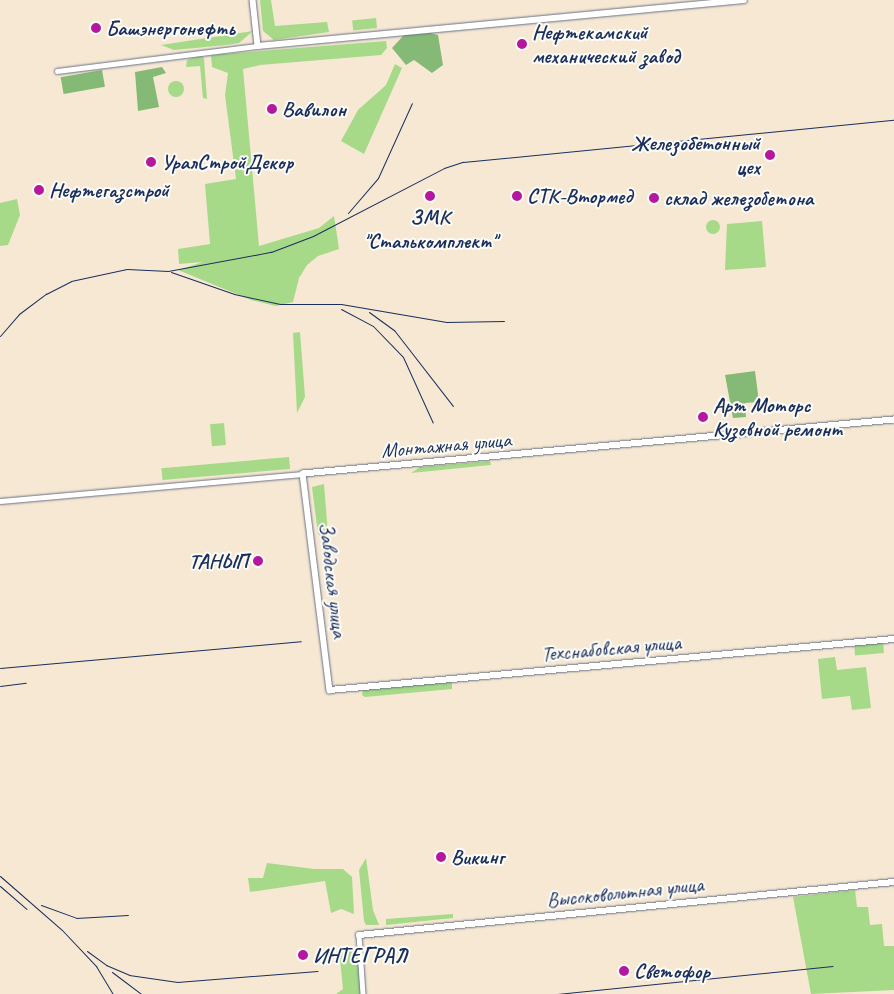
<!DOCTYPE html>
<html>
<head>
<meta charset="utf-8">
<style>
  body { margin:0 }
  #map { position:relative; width:894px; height:994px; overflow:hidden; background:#f6e8d3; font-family:Caveat,sans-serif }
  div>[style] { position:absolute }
  .green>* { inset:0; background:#a6da89; transform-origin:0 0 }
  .round { border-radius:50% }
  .forest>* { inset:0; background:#84ba75; transform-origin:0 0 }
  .roads { filter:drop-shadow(0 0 1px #687087) drop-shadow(0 0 1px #687087) }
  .street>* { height:4.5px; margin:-2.25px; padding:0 2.25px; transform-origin:2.25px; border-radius:2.25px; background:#fff }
  .secondary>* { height:5.5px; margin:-2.75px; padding:0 2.75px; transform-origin:2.75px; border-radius:2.75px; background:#fff }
  .rail>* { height:1px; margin:-0.5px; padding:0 0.5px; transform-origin:0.5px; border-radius:0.5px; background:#1b2f5e }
  .dots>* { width:14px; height:14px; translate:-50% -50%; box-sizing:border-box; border:2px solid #fdfcf7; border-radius:50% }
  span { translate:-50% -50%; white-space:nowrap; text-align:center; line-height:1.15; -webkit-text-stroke:4px #fdfcf7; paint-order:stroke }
  .poi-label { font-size:21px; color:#1b2f5e; font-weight:700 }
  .left { translate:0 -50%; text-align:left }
  .right { translate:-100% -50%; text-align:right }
  .street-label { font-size:21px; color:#1b2f5e }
</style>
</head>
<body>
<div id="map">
  <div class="green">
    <i style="clip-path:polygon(260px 0,271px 0,275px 26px,327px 22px,329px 32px,274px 40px,263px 31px)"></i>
    <i style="left:376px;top:18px;width:10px;height:24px;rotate:84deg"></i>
    <i style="clip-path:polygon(253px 31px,239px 43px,226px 45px,174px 50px,161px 45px)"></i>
    <i style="clip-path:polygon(386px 41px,387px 48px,381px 55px,260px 65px,243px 69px,259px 246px,319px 228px,334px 216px,339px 249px,318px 256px,307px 265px,299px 278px,293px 302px,276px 306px,251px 300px,178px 270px,203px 262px,179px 264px,178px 249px,210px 244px,205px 184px,236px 179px,225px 95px,228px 73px,212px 67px,211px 55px)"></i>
    <i style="clip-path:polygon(202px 55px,204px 59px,207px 99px,203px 98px,200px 66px,186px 67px,187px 60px)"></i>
    <i style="clip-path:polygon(395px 64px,402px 68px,364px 154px,341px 141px,358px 110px,386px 85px)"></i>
    <i class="round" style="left:168px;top:81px;width:16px;height:16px"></i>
    <i style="clip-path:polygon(17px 199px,20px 215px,8px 245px,0 246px,0 203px)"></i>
    <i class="round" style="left:706px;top:220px;width:14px;height:14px"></i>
    <i style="clip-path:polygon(762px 221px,766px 267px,725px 270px,727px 224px)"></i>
    <i style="clip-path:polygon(300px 332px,305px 397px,297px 413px,293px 333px)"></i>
    <i style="left:224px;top:423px;width:22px;height:14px;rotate:85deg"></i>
    <i style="left:289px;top:457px;width:12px;height:128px;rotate:85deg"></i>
    <i style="clip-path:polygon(490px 461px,491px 465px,411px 473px,420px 467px)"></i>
    <i style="clip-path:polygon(324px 484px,328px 534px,321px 537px,318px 534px,312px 487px)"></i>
    <i style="left:883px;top:642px;width:11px;height:29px;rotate:85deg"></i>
    <i style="clip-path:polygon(835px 657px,837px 670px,866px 667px,871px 708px,852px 710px,850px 696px,822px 699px,818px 659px)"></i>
    <i style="clip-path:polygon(452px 681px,452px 689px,365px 697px,362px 695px,363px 690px)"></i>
    <i style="clip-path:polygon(366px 858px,373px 910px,379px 925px,366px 925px,364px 921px,359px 870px)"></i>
    <i style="clip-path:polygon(267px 863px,314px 869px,343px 869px,352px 877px,354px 914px,341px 909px,331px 913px,325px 881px,250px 892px,248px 878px,263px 878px)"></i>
    <i style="clip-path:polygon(855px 890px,857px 907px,868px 907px,870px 925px,882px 924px,884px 946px,894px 946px,894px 990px,811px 994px,793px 897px)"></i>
    <i style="clip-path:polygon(453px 914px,453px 918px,386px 925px,386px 919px)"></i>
    <i style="clip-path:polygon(357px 948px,361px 994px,336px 994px,343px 989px,339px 949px)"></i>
  </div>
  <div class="forest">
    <i style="clip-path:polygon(430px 33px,438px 35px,443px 65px,432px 73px,414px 60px,406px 65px,392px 48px,404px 35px)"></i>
    <i style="clip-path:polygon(162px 67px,166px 73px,153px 77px,159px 107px,138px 111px,135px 72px)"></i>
    <i style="left:102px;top:70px;width:17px;height:42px;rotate:80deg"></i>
    <i style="clip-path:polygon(755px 371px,759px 402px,745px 403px,746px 417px,733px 418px,725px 375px)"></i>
  </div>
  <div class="roads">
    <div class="street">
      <i style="left:57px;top:71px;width:203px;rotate:-7.1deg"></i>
      <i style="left:0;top:501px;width:304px;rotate:-5.1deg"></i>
      <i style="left:359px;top:935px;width:59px;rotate:86.1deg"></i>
    </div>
    <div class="secondary">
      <i style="left:253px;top:0;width:46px;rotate:83.8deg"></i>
      <i style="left:258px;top:46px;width:488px;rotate:-5.4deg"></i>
      <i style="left:894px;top:420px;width:593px;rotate:174.78deg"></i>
      <i style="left:303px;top:474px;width:218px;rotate:82.9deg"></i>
      <i style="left:330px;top:690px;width:566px;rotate:-5.17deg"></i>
      <i style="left:359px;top:935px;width:538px;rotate:-5.66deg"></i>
    </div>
  </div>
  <div class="rail">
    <i style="left:348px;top:213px;width:46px;rotate:-49.4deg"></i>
    <i style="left:378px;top:178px;width:82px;rotate:-65.6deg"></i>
    <i style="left:171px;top:272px;width:67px;rotate:19.2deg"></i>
    <i style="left:234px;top:294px;width:47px;rotate:12.3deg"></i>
    <i style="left:280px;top:304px;width:61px"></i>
    <i style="left:341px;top:304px;width:107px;rotate:9.7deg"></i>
    <i style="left:446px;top:322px;width:58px;rotate:-1deg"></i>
    <i style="left:341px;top:309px;width:36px;rotate:28deg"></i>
    <i style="left:373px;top:326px;width:43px;rotate:45.9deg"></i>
    <i style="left:403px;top:357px;width:72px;rotate:65.6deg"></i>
    <i style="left:369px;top:312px;width:31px;rotate:36deg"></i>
    <i style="left:394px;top:330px;width:96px;rotate:52.2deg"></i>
    <i style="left:0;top:336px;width:29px;rotate:-49deg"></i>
    <i style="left:19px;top:314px;width:34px;rotate:-37deg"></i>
    <i style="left:46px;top:294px;width:28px;rotate:-27deg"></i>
    <i style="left:71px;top:281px;width:57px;rotate:-12.1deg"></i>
    <i style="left:127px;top:269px;width:41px;rotate:2.8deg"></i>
    <i style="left:168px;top:271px;width:105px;rotate:-10.5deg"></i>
    <i style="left:271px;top:252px;width:45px;rotate:-20.9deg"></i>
    <i style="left:313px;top:236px;width:148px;rotate:-27.4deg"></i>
    <i style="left:444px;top:168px;width:20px;rotate:-18deg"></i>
    <i style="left:463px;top:162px;width:433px;rotate:-5.6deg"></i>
    <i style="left:0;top:668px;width:302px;rotate:-5.1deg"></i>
    <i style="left:0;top:686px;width:26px;rotate:-7deg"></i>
    <i style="left:0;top:876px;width:82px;rotate:41.1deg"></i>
    <i style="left:62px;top:930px;width:50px;rotate:46.6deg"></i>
    <i style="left:96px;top:966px;width:33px;rotate:59deg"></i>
    <i style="left:0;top:886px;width:35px;rotate:41deg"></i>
    <i style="left:41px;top:905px;width:37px;rotate:20deg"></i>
    <i style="left:76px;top:918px;width:52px;rotate:-3.3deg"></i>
    <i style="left:87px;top:951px;width:24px;rotate:36deg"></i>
    <i style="left:106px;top:965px;width:25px;rotate:23deg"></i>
    <i style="left:129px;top:975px;width:49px;rotate:8.3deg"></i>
    <i style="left:177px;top:982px;width:141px;rotate:-4.5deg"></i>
    <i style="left:112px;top:972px;width:36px;rotate:37deg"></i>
    <i style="left:557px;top:994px;width:277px;rotate:-5.8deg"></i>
  </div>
  <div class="dots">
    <i style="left:96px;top:28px;background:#b5179e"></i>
    <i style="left:522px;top:44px;background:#b5179e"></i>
    <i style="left:272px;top:109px;background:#b5179e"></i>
    <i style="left:770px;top:155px;background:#b5179e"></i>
    <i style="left:151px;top:162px;background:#b5179e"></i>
    <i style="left:39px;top:190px;background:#b5179e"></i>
    <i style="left:430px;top:196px;background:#b5179e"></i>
    <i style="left:517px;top:196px;background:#b5179e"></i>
    <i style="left:654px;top:198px;background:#b5179e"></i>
    <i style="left:703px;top:417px;background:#b5179e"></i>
    <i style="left:258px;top:561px;background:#b5179e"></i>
    <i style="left:441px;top:857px;background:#b5179e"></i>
    <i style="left:303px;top:955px;background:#b5179e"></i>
    <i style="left:624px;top:971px;background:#b5179e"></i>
  </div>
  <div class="poi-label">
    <span class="left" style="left:106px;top:28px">Башэнергонефть</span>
    <span class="left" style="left:532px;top:44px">Нефтекамский<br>механический завод</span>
    <span class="left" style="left:282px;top:109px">Вавилон</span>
    <span class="right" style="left:760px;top:155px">Железобетонный<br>цех</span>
    <span class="left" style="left:161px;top:162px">УралСтройДекор</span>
    <span class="left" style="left:49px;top:190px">Нефтегазстрой</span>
    <span class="left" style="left:527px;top:196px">СТК-Втормед</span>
    <span class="left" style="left:664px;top:198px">склад железобетона</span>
    <span style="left:430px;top:229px">ЗМК<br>"Сталькомплект"</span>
    <span class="left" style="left:713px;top:417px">Арт Моторс<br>Кузовной ремонт</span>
    <span class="right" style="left:248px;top:561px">ТАНЫП</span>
    <span class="left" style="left:451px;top:857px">Викинг</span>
    <span class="left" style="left:313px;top:955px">ИНТЕГРАЛ</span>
    <span class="left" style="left:634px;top:971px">Светофор</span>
  </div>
  <div class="street-label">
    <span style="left:446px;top:445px;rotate:-5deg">Монтажная улица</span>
    <span style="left:333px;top:580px;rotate:83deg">Заводская улица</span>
    <span style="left:611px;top:648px;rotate:-5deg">Техснабовская улица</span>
    <span style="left:625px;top:892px;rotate:-6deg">Высоковольтная улица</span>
  </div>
</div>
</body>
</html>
